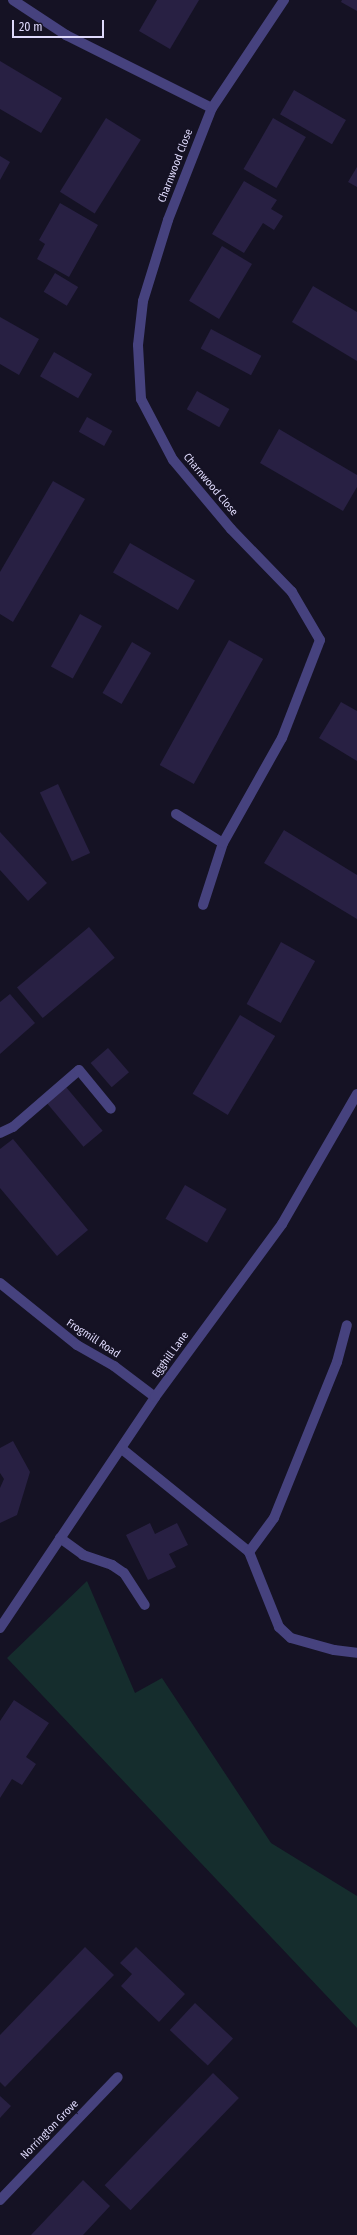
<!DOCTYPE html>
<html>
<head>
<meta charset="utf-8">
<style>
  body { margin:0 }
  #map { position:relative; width:357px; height:2235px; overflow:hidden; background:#151224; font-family:"Fira Sans Condensed",sans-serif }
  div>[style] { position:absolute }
  .green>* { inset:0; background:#152d2d }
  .building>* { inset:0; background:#282043; transform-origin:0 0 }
  .minor>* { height:10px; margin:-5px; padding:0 5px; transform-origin:5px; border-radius:5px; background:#46427e }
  span { translate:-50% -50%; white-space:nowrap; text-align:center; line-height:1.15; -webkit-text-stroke:4px #151224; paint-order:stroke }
  .street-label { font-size:11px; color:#ded9fb }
  .scale { position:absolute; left:12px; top:20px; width:92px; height:18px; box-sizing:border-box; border:2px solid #ded9fb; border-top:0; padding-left:5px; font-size:12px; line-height:14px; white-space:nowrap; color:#ded9fb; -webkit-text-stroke:3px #151224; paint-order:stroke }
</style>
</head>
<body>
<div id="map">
  <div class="green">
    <i style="clip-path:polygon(87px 1581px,135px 1693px,162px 1678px,271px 1843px,357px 1896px,357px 2028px,7px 1658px)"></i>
  </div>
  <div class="building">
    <i style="clip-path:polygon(157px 0,199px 0,170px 49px,139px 31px)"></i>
    <i style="clip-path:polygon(342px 0,357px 0,357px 11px,341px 2px)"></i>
    <i style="clip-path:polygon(0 61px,62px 98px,41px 133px,0 109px)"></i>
    <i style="left:294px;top:90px;width:60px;height:28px;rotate:30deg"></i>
    <i style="left:106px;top:118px;width:41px;height:87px;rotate:32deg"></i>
    <i style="left:273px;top:118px;width:38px;height:59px;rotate:30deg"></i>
    <i style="clip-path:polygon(0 156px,10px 162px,0 180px)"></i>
    <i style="clip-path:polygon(357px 167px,357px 187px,348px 182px)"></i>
    <i style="clip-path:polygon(244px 181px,277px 200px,271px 209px,283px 216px,274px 230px,263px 223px,244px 253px,212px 234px)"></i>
    <i style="clip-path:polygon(60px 203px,98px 225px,69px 277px,37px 259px,45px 244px,39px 240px)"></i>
    <i style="left:222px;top:246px;width:35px;height:64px;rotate:31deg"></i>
    <i style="left:55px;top:273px;width:27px;height:22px;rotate:31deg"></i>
    <i style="clip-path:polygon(313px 286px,357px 312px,357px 361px,292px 322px)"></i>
    <i style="clip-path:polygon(0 317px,39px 339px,19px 375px,0 364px)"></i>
    <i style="left:211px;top:329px;width:57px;height:22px;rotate:28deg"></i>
    <i style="left:54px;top:352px;width:44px;height:28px;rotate:30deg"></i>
    <i style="left:197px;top:391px;width:37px;height:21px;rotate:29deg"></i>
    <i style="left:87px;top:417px;width:29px;height:17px;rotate:29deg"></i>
    <i style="clip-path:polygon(279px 429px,357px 475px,357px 487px,343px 511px,260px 463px)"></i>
    <i style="clip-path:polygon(53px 481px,85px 499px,13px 622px,0 614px,0 572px)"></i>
    <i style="left:130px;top:543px;width:75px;height:34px;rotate:30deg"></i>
    <i style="left:80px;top:614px;width:25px;height:60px;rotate:29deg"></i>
    <i style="left:229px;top:640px;width:39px;height:143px;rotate:29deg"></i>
    <i style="left:132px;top:642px;width:22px;height:59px;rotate:30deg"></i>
    <i style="clip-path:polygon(341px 702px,357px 711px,357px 761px,319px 738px)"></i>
    <i style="left:58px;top:784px;width:76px;height:20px;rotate:65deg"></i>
    <i style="clip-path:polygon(284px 830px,357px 875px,357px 919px,264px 863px)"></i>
    <i style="clip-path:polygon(0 832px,47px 883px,28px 901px,0 870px)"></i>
    <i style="left:89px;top:927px;width:40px;height:94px;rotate:50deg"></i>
    <i style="left:281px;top:942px;width:39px;height:71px;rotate:29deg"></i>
    <i style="clip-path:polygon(10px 994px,35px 1023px,0 1054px,0 1002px)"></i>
    <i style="left:240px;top:1015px;width:41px;height:92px;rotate:31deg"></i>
    <i style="left:108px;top:1048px;width:32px;height:23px;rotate:49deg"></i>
    <i style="left:66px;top:1087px;width:57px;height:25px;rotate:50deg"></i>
    <i style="clip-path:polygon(13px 1139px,88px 1230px,57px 1256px,0 1188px,0 1149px)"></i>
    <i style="left:185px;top:1185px;width:48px;height:39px;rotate:30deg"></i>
    <i style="clip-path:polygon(13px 1441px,30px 1472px,17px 1515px,0 1523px,0 1488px,4px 1479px,0 1473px,0 1448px)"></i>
    <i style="clip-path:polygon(150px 1523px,155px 1534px,177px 1523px,188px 1545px,169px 1554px,176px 1567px,148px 1580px,126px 1535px)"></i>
    <i style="clip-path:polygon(14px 1700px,49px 1723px,26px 1757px,36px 1764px,22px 1785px,12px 1779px,0 1798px,0 1721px)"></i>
    <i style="clip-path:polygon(85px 1947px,114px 1975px,5px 2087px,0 2082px,0 2035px)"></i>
    <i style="clip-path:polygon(136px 1947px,185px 1994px,159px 2022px,121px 1986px,132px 1974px,120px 1963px)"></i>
    <i style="left:195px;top:2003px;width:52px;height:37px;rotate:43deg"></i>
    <i style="left:213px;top:2073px;width:36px;height:156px;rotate:44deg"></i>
    <i style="clip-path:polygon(0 2096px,11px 2106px,0 2118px)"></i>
    <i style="clip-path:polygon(83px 2180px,110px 2206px,83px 2235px,31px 2235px)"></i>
  </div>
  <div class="minor">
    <i style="left:13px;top:0;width:64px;rotate:33.4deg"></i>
    <i style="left:66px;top:35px;width:163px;rotate:26.6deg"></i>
    <i style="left:176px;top:814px;width:55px;rotate:31.7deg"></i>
    <i style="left:223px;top:843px;width:65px;rotate:107.9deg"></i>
    <i style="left:223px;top:843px;width:120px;rotate:-60.7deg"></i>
    <i style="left:282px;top:738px;width:105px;rotate:-68.8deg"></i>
    <i style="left:320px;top:640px;width:56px;rotate:-120.3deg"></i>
    <i style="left:292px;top:592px;width:88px;rotate:-134.1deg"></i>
    <i style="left:231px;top:529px;width:90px;rotate:-130deg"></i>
    <i style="left:173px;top:460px;width:69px;rotate:-117.7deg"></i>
    <i style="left:141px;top:399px;width:54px;rotate:-93.2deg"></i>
    <i style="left:138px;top:345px;width:44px;rotate:-83.5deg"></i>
    <i style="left:143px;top:301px;width:85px;rotate:-72.8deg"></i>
    <i style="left:168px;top:220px;width:120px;rotate:-68.6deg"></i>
    <i style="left:212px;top:108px;width:130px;rotate:-56.3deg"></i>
    <i style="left:0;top:1133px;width:14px;rotate:-25deg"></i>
    <i style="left:13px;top:1127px;width:87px;rotate:-40.8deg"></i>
    <i style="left:79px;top:1070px;width:50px;rotate:50.6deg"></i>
    <i style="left:0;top:1283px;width:99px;rotate:38.8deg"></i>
    <i style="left:77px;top:1345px;width:43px;rotate:29.6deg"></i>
    <i style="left:114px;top:1366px;width:51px;rotate:37.1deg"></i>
    <i style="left:122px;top:1449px;width:164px;rotate:39deg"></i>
    <i style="left:249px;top:1552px;width:81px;rotate:68.2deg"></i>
    <i style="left:279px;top:1627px;width:16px;rotate:43deg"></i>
    <i style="left:291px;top:1638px;width:45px;rotate:15.6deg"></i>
    <i style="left:334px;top:1650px;width:23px;rotate:7deg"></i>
    <i style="left:60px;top:1538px;width:29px;rotate:36deg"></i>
    <i style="left:83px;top:1555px;width:31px;rotate:19deg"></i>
    <i style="left:112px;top:1565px;width:14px;rotate:34deg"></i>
    <i style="left:124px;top:1573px;width:38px;rotate:57deg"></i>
    <i style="left:249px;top:1552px;width:42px;rotate:-53.7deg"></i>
    <i style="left:274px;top:1518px;width:168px;rotate:-68deg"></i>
    <i style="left:337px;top:1362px;width:38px;rotate:-75deg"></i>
    <i style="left:0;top:1628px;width:278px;rotate:-56.1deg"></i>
    <i style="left:155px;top:1397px;width:215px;rotate:-53.7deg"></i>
    <i style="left:282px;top:1224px;width:150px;rotate:-60deg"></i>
    <i style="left:0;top:2200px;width:170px;rotate:-46.2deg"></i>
  </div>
  <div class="street-label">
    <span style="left:176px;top:166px;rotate:-69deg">Charnwood Close</span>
    <span style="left:210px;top:485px;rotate:50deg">Charnwood Close</span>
    <span style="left:93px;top:1339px;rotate:33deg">Frogmill Road</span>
    <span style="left:171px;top:1355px;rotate:-54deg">Egghill Lane</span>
    <span style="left:50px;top:2130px;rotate:-46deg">Norrington Grove</span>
  </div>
  <div class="scale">20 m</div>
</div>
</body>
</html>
